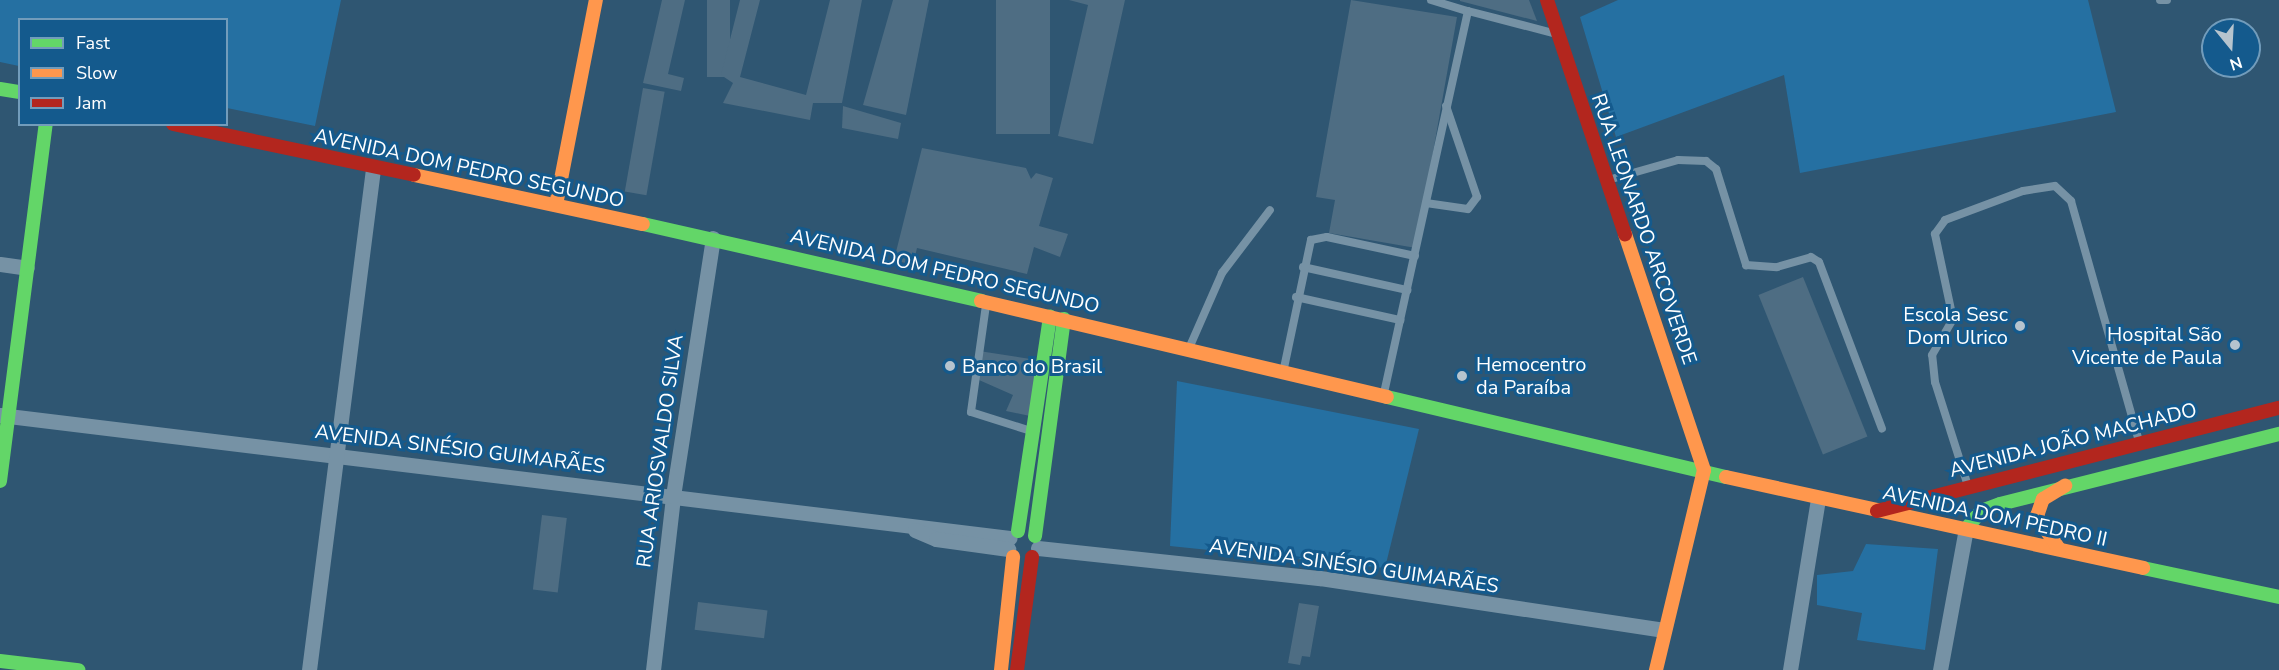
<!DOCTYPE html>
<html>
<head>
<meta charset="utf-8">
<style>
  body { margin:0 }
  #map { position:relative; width:2279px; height:670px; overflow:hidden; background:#2f5672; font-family:"Nunito Sans",sans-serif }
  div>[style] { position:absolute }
  .green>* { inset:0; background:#2570a2 }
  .building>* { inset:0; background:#4e6d83; transform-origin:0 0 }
  .lane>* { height:8px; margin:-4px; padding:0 4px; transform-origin:4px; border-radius:4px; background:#7692a5 }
  .street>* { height:15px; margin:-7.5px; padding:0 7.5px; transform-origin:7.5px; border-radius:7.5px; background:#7692a5 }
  .fast>* { height:14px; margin:-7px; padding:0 7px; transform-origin:7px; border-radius:7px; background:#63d668 }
  .slow>* { height:14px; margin:-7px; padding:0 7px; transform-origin:7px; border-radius:7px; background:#ff974d }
  .jam>* { height:14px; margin:-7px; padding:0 7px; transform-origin:7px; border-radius:7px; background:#b3261e }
  .dots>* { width:16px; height:16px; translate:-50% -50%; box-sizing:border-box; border:3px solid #145a8d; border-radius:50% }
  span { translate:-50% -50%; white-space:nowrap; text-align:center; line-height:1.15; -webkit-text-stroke:6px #145a8d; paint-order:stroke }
  .street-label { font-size:20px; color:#fff }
  .poi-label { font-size:20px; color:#fff }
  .right { translate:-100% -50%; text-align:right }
  .left { translate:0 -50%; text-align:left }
  .legend { position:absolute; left:18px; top:18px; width:210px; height:108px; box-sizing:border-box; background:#145a8d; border:2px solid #729cbb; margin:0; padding:8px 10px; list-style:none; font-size:18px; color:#fff }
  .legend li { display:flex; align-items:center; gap:12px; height:30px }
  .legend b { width:30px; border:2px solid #729cbb }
  .north { position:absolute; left:2201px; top:18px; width:60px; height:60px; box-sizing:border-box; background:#145a8d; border:2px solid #729cbb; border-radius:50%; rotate:162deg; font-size:16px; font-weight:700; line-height:24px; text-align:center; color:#fff }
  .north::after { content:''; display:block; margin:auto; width:21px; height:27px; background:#b6c4ce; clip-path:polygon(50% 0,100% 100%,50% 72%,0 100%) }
</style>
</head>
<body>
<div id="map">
  <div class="green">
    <i style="clip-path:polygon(0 0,341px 0,315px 126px,227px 108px,226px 20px,20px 20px,19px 66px,0 62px)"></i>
    <i style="clip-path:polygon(1618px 0,2088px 0,2116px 112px,1800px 173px,1784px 75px,1616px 137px,1580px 17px)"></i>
    <i style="clip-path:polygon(1177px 381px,1419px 429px,1385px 568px,1170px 546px)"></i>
    <i style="clip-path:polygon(1866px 544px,1938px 549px,1925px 650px,1857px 640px,1862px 613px,1817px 605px,1817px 575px,1853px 571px)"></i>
  </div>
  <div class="building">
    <i style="clip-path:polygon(662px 0,685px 0,668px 74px,684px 78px,681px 91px,643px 83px)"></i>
    <i style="left:707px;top:0;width:23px;height:77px"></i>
    <i style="clip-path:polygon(740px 0,760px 0,740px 77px,806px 95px,830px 0,862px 0,842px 103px,813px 103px,810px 120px,723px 103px,733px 83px,721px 75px)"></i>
    <i style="clip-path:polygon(893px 0,929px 0,906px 115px,863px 105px)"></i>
    <i style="left:996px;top:0;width:54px;height:134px"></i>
    <i style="clip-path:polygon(1069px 0,1125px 0,1093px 144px,1058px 136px,1088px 5px)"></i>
    <i style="clip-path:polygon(1351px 0,1457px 17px,1416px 248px,1329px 233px,1335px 200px,1316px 197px)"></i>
    <i style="clip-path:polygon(1529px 0,1537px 21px,1460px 1px,1460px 0)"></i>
    <i style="left:643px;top:88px;width:22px;height:105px;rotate:10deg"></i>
    <i style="clip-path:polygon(843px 106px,901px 123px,898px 139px,842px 128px)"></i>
    <i style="clip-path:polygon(922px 148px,1026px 168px,1031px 179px,1036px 173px,1053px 178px,1039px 226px,1068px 234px,1060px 257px,1034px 247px,1027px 274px,917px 248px,913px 265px,894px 260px)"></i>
    <i style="left:1803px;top:277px;width:172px;height:48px;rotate:68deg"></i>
    <i style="clip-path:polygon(979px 351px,1037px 360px,1030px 416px,1006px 411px,1013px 395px,979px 380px)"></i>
    <i style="left:542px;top:515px;width:25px;height:75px;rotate:7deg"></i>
    <i style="left:698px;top:602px;width:70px;height:28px;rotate:7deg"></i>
    <i style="clip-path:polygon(1299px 603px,1319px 606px,1310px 657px,1302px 656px,1300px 665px,1288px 663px)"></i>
  </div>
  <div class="lane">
    <i style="left:1431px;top:0;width:39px;rotate:17deg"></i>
    <i style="left:2160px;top:0;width:7px"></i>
    <i style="left:1608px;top:180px;width:73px;rotate:-15.9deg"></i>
    <i style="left:1678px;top:160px;width:28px;rotate:2deg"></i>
    <i style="left:1706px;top:161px;width:13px;rotate:39deg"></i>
    <i style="left:1716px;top:169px;width:101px;rotate:72.6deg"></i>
    <i style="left:1746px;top:265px;width:31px;rotate:4deg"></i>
    <i style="left:1777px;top:267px;width:35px;rotate:-16deg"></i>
    <i style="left:1811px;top:257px;width:9px;rotate:32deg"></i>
    <i style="left:1819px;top:262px;width:178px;rotate:69.3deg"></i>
    <i style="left:1426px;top:203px;width:42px;rotate:8.1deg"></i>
    <i style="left:1468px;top:209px;width:15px;rotate:-53deg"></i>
    <i style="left:1477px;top:197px;width:96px;rotate:-108.8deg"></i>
    <i style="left:1303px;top:267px;width:107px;rotate:12.5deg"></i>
    <i style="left:1296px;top:297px;width:107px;rotate:12.5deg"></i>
    <i style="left:986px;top:305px;width:108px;rotate:98deg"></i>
    <i style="left:971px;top:412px;width:63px;rotate:17.6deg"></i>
    <i style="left:1190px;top:346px;width:80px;rotate:-66.3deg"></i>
    <i style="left:1222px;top:273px;width:79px;rotate:-52.7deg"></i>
    <i style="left:1284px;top:368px;width:131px;rotate:-78.1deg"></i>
    <i style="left:1311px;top:240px;width:16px;rotate:-11deg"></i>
    <i style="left:1327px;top:237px;width:90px;rotate:12.2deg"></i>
    <i style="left:1384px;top:393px;width:391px;rotate:-77.6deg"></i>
    <i style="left:1468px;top:11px;width:92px;rotate:14.5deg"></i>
    <i style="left:1968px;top:486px;width:109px;rotate:-107.6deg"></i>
    <i style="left:1935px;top:382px;width:27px;rotate:-96deg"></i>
    <i style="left:1932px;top:355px;width:42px;rotate:-59.7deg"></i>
    <i style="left:1953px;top:319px;width:87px;rotate:-102deg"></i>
    <i style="left:1935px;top:234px;width:17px;rotate:-54deg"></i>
    <i style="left:1945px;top:220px;width:83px;rotate:-20.4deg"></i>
    <i style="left:2023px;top:191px;width:32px;rotate:-9deg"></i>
    <i style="left:2055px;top:186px;width:22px;rotate:43deg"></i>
    <i style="left:2071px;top:201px;width:249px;rotate:74.2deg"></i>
  </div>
  <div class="street">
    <i style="left:0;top:264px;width:27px;rotate:8deg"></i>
    <i style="left:0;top:415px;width:1017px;rotate:6.94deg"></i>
    <i style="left:915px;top:530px;width:23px;rotate:23deg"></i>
    <i style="left:936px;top:539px;width:73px;rotate:7.9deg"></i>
    <i style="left:1038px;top:548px;width:284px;rotate:6.1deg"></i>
    <i style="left:1320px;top:578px;width:348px;rotate:8.6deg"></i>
    <i style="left:309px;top:670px;width:505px;rotate:-82.72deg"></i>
    <i style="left:653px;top:670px;width:175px;rotate:-83.4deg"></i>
    <i style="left:673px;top:496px;width:261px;rotate:-81.2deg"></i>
    <i style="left:1790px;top:670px;width:173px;rotate:-80.7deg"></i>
    <i style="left:1940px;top:670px;width:143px;rotate:-79.6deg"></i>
  </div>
  <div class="fast">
    <i style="left:0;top:89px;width:20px;rotate:9deg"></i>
    <i style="left:643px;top:224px;width:347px;rotate:12.8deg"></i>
    <i style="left:1387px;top:397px;width:348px;rotate:13.3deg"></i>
    <i style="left:0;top:481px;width:360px;rotate:-82.7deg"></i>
    <i style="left:1966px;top:529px;width:23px;rotate:-50deg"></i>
    <i style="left:1981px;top:511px;width:20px;rotate:-20deg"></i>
    <i style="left:2000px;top:504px;width:288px;rotate:-14.1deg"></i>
    <i style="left:1018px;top:531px;width:217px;rotate:-81.5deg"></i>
    <i style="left:1035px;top:536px;width:219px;rotate:-82.4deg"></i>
    <i style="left:2143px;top:568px;width:139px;rotate:12deg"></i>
    <i style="left:0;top:661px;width:79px;rotate:6.6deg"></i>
  </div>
  <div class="slow">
    <i style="left:414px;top:175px;width:234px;rotate:12.1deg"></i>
    <i style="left:556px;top:205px;width:209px;rotate:-79deg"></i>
    <i style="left:1625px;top:234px;width:249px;rotate:71.5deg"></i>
    <i style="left:1704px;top:470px;width:206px;rotate:103.5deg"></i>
    <i style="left:981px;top:301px;width:417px;rotate:13.3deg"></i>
    <i style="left:1726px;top:477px;width:427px;rotate:12.3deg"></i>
    <i style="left:2059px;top:549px;width:40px;rotate:-124deg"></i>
    <i style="left:2037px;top:516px;width:18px;rotate:-71deg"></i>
    <i style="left:2043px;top:499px;width:26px;rotate:-31deg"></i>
    <i style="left:1001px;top:670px;width:114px;rotate:-83.9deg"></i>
  </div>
  <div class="jam">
    <i style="left:1547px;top:0;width:247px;rotate:71.6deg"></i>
    <i style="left:173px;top:124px;width:246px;rotate:11.9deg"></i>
    <i style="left:1877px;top:511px;width:415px;rotate:-14.4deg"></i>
    <i style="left:1017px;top:670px;width:114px;rotate:-82.4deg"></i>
  </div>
  <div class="dots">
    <i style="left:2020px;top:326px;background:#b6c4ce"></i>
    <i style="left:2235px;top:345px;background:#b6c4ce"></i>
    <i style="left:950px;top:366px;background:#b6c4ce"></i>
    <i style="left:1462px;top:376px;background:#b6c4ce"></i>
  </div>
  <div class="street-label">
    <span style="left:469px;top:168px;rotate:12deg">AVENIDA DOM PEDRO SEGUNDO</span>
    <span style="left:1644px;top:229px;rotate:71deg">RUA LEONARDO ARCOVERDE</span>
    <span style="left:945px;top:271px;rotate:13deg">AVENIDA DOM PEDRO SEGUNDO</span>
    <span style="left:2073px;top:440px;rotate:-14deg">AVENIDA JOÃO MACHADO</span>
    <span style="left:460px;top:449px;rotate:7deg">AVENIDA SINÉSIO GUIMARÃES</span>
    <span style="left:660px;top:451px;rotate:-82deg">RUA ARIOSVALDO SILVA</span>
    <span style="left:1995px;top:516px;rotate:12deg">AVENIDA DOM PEDRO II</span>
    <span style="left:1354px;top:566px;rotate:8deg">AVENIDA SINÉSIO GUIMARÃES</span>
  </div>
  <div class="poi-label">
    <span class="right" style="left:2008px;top:326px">Escola Sesc<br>Dom Ulrico</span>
    <span class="right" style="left:2222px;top:346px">Hospital São<br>Vicente de Paula</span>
    <span class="left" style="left:1476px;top:376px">Hemocentro<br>da Paraíba</span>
    <span class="left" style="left:962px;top:366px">Banco do Brasil</span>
  </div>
  <ul class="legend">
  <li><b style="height:8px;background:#63d668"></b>Fast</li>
  <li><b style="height:8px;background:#ff974d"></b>Slow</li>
  <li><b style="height:8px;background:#b3261e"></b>Jam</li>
  </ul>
  <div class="north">N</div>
</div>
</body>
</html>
